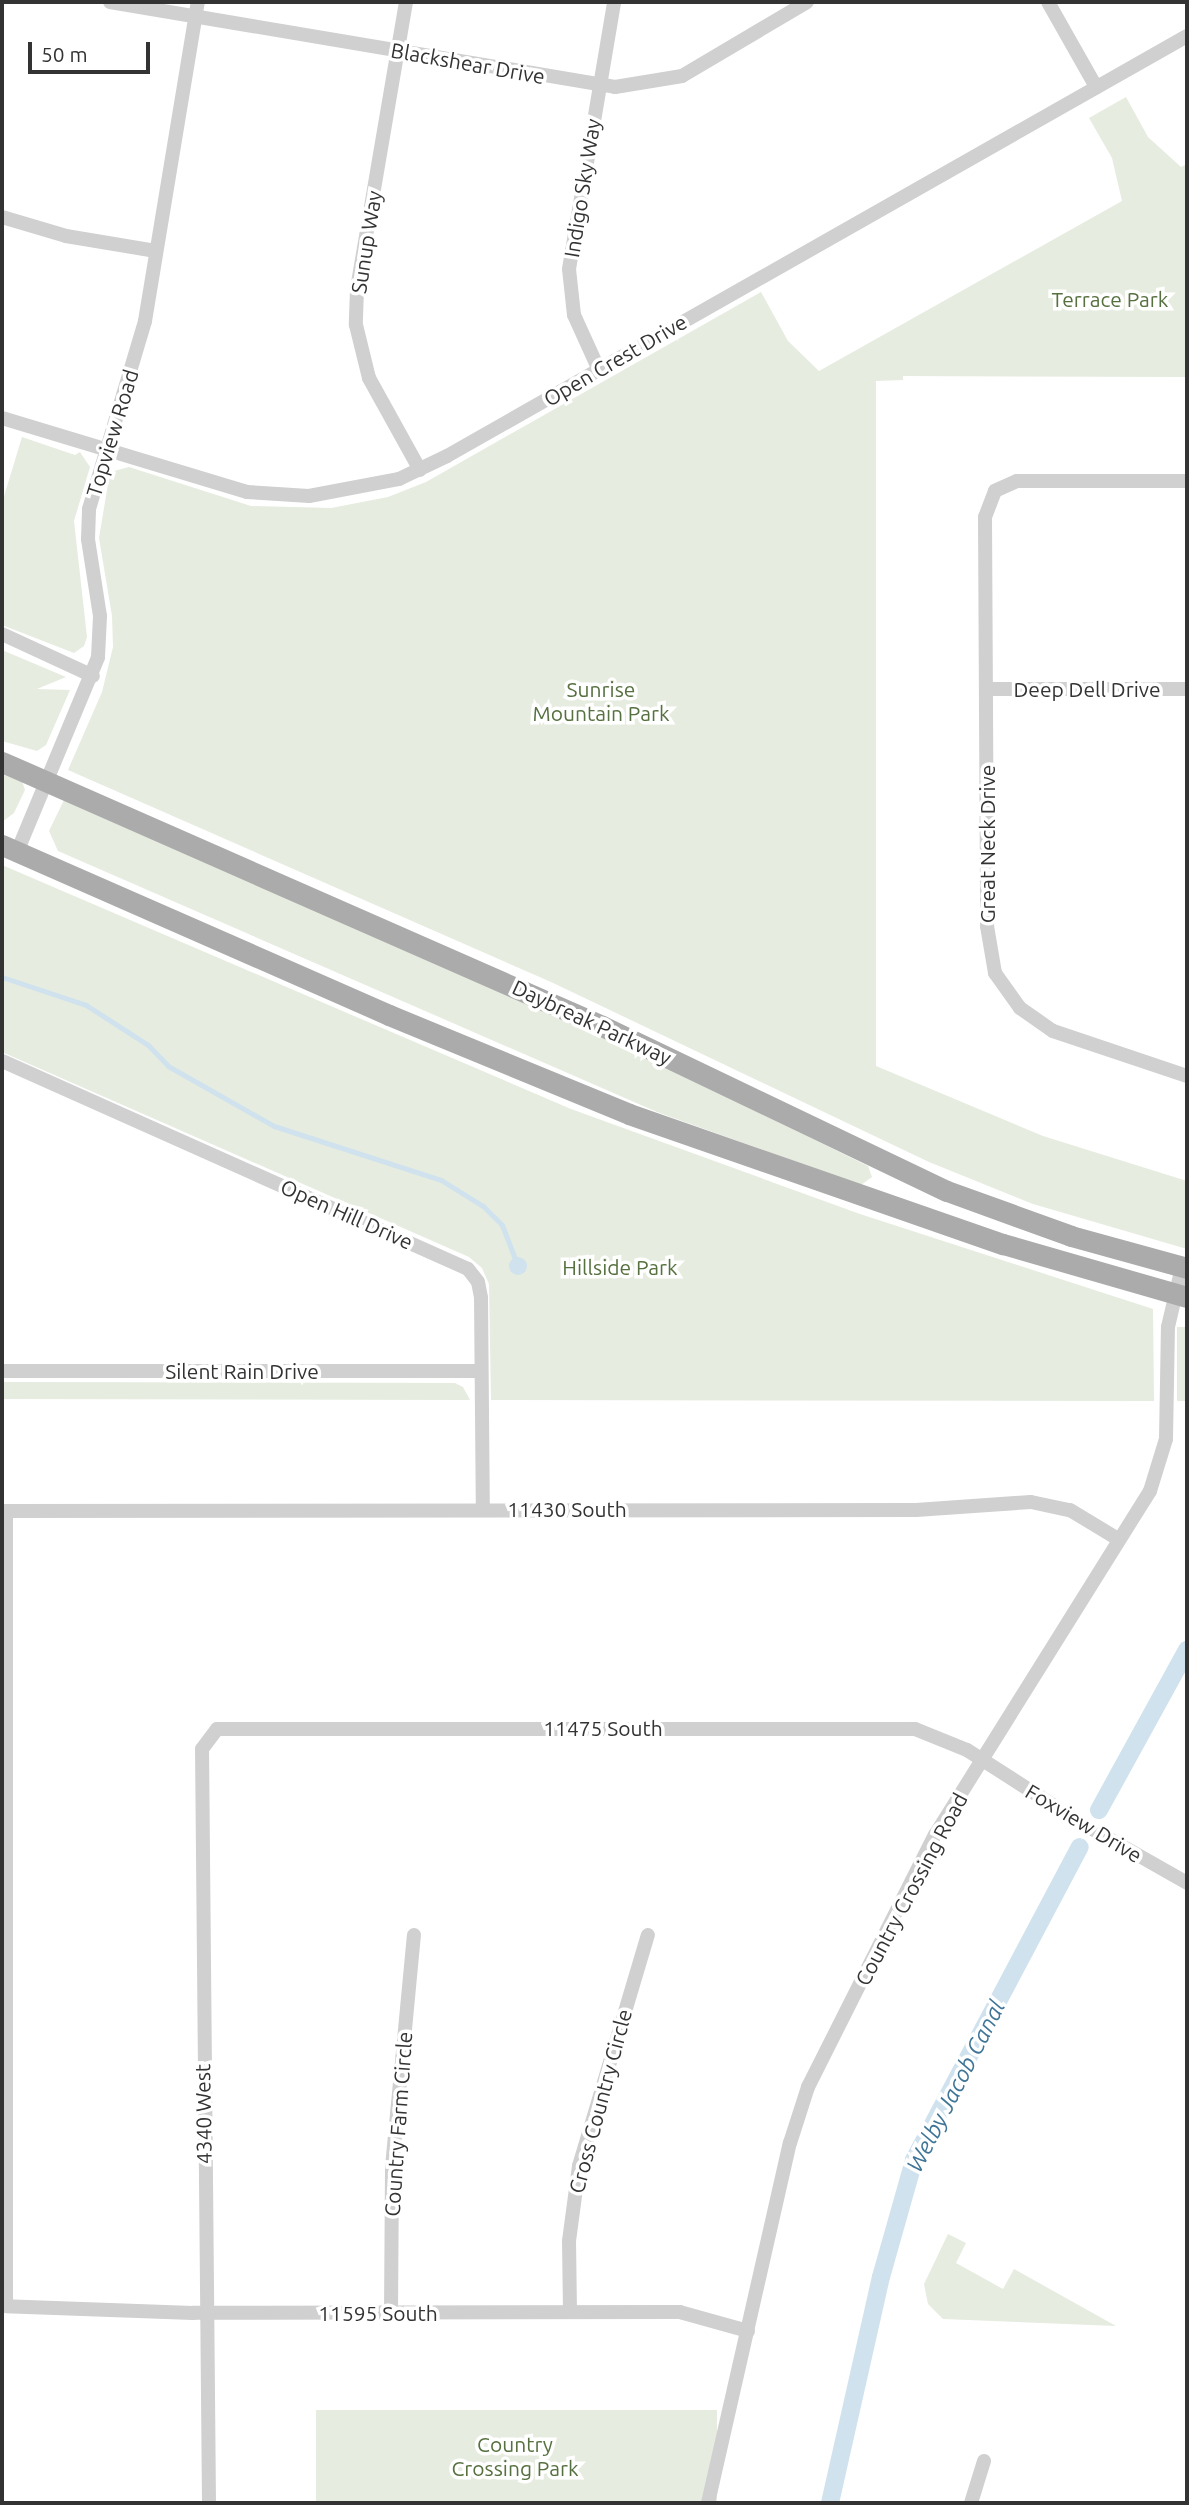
<!DOCTYPE html>
<html>
<head>
<meta charset="utf-8">
<style>
  body { margin:0 }
  #map { position:relative; width:1189px; height:2505px; overflow:hidden; background:#fff; font-family:Ubuntu,sans-serif }
  div>[style] { position:absolute }
  .green>* { inset:0; background:#e6ecdf; transform-origin:0 0 }
  .water>* { inset:0; background:#cfe2ee }
  .round { border-radius:50% }
  .stream>* { height:5px; margin:-2.5px; padding:0 2.5px; transform-origin:2.5px; border-radius:2.5px; background:#cfe2ee }
  .canal>* { height:18px; margin:-9px; padding:0 9px; transform-origin:9px; border-radius:9px; background:#cfe2ee }
  .street>* { height:14px; margin:-7px; padding:0 7px; transform-origin:7px; border-radius:7px; background:#d0d0d0 }
  .primary>* { height:21px; margin:-10.5px; padding:0 10.5px; transform-origin:10.5px; border-radius:10.5px; background:#ababab }
  span { translate:-50% -50%; white-space:nowrap; text-align:center; line-height:1.15; -webkit-text-stroke:7px #fff; paint-order:stroke }
  .street-label { font-size:21px; color:#333 }
  .park-label { font-size:21px; color:#56703f }
  .water-label { font-size:23px; color:#3f7597; font-style:italic }
  .frame { position:absolute; inset:0; border:4px solid #333; pointer-events:none }
  .scale { position:absolute; left:28px; top:42px; width:122px; height:32px; box-sizing:border-box; border:4px solid #333; border-top:0; padding-left:9px; font-size:21px; line-height:24px; white-space:nowrap; color:#333; -webkit-text-stroke:5px #fff; paint-order:stroke }
</style>
</head>
<body>
<div id="map">
  <div class="green">
    <i style="clip-path:polygon(1126px 97px,1148px 137px,1181px 167px,1187px 164px,1187px 377px,903px 376px,903px 380px,876px 381px,876px 1066px,1043px 1136px,1187px 1181px,1187px 1249px,1033px 1204px,929px 1162px,551px 982px,68px 770px,102px 692px,113px 647px,112px 616px,99px 538px,110px 472px,129px 467px,251px 506px,331px 508px,388px 497px,426px 482px,761px 292px,788px 341px,819px 371px,1122px 201px,1112px 158px,1089px 118px)"></i>
    <i style="clip-path:polygon(22px 437px,75px 455px,80px 452px,90px 467px,74px 521px,87px 637px,84px 646px,74px 653px,2px 625px,2px 503px)"></i>
    <i style="clip-path:polygon(2px 650px,66px 677px,37px 689px,70px 690px,46px 745px,37px 751px,2px 741px)"></i>
    <i style="clip-path:polygon(2px 772px,22px 781px,25px 790px,14px 813px,2px 822px)"></i>
    <i style="clip-path:polygon(64px 800px,626px 1048px,868px 1166px,872px 1177px,861px 1185px,657px 1112px,58px 851px,49px 831px)"></i>
    <i style="clip-path:polygon(2px 865px,571px 1109px,860px 1214px,1153px 1309px,1154px 1401px,491px 1400px,489px 1284px,482px 1268px,469px 1257px,2px 1052px)"></i>
    <i style="left:1187px;top:1327px;width:74px;height:10px;rotate:90deg"></i>
    <i style="clip-path:polygon(2px 1382px,455px 1383px,463px 1387px,470px 1400px,2px 1399px)"></i>
    <i style="clip-path:polygon(948px 2234px,966px 2243px,956px 2263px,1003px 2289px,1014px 2269px,1116px 2326px,943px 2319px,928px 2304px,924px 2284px)"></i>
    <i style="left:316px;top:2410px;width:401px;height:93px"></i>
  </div>
  <div class="water">
    <i class="round" style="left:509px;top:1257px;width:18px;height:18px"></i>
  </div>
  <div class="stream">
    <i style="left:2px;top:977px;width:89px;rotate:18.4deg"></i>
    <i style="left:86px;top:1005px;width:74px;rotate:32.8deg"></i>
    <i style="left:148px;top:1045px;width:29px;rotate:46deg"></i>
    <i style="left:168px;top:1066px;width:122px;rotate:29.5deg"></i>
    <i style="left:274px;top:1126px;width:176px;rotate:17.9deg"></i>
    <i style="left:441px;top:1180px;width:49px;rotate:31.8deg"></i>
    <i style="left:483px;top:1206px;width:27px;rotate:45deg"></i>
    <i style="left:502px;top:1225px;width:34px;rotate:69deg"></i>
  </div>
  <div class="canal">
    <i style="left:1099px;top:1810px;width:183px;rotate:-61.2deg"></i>
    <i style="left:830px;top:2503px;width:232px;rotate:-77.3deg"></i>
    <i style="left:881px;top:2277px;width:122px;rotate:-74.2deg"></i>
    <i style="left:914px;top:2160px;width:354px;rotate:-62.1deg"></i>
  </div>
  <div class="street">
    <i style="left:110px;top:2px;width:512px;rotate:9.55deg"></i>
    <i style="left:615px;top:87px;width:68px;rotate:-9.3deg"></i>
    <i style="left:682px;top:76px;width:145px;rotate:-30.6deg"></i>
    <i style="left:406px;top:2px;width:291px;rotate:99.7deg"></i>
    <i style="left:357px;top:289px;width:36px;rotate:92deg"></i>
    <i style="left:356px;top:325px;width:55px;rotate:76.2deg"></i>
    <i style="left:369px;top:378px;width:105px;rotate:61deg"></i>
    <i style="left:1048px;top:2px;width:98px;rotate:60.5deg"></i>
    <i style="left:2px;top:217px;width:67px;rotate:16.5deg"></i>
    <i style="left:66px;top:236px;width:91px;rotate:9.5deg"></i>
    <i style="left:599px;top:370px;width:60px;rotate:-114.4deg"></i>
    <i style="left:574px;top:315px;width:46px;rotate:-96.2deg"></i>
    <i style="left:569px;top:269px;width:271px;rotate:-80.4deg"></i>
    <i style="left:2px;top:418px;width:256px;rotate:16.8deg"></i>
    <i style="left:247px;top:492px;width:62px;rotate:3.7deg"></i>
    <i style="left:309px;top:496px;width:92px;rotate:-10.7deg"></i>
    <i style="left:399px;top:479px;width:53px;rotate:-25.6deg"></i>
    <i style="left:447px;top:456px;width:851px;rotate:-29.58deg"></i>
    <i style="left:1187px;top:481px;width:170px;rotate:180deg"></i>
    <i style="left:1017px;top:481px;width:24px;rotate:156deg"></i>
    <i style="left:995px;top:491px;width:28px;rotate:111deg"></i>
    <i style="left:985px;top:517px;width:409px;rotate:89.7deg"></i>
    <i style="left:987px;top:926px;width:48px;rotate:80.3deg"></i>
    <i style="left:995px;top:973px;width:43px;rotate:54.5deg"></i>
    <i style="left:1020px;top:1008px;width:40px;rotate:34.9deg"></i>
    <i style="left:1053px;top:1031px;width:141px;rotate:18.6deg"></i>
    <i style="left:2px;top:634px;width:100px;rotate:24.8deg"></i>
    <i style="left:986px;top:689px;width:201px"></i>
    <i style="left:17px;top:852px;width:211px;rotate:-67.4deg"></i>
    <i style="left:98px;top:657px;width:41px;rotate:-87.2deg"></i>
    <i style="left:100px;top:616px;width:78px;rotate:-98.9deg"></i>
    <i style="left:88px;top:539px;width:30px;rotate:-88deg"></i>
    <i style="left:89px;top:509px;width:196px;rotate:-73.4deg"></i>
    <i style="left:145px;top:321px;width:323px;rotate:-80.6deg"></i>
    <i style="left:2px;top:1061px;width:510px;rotate:24.05deg"></i>
    <i style="left:468px;top:1269px;width:16px;rotate:52deg"></i>
    <i style="left:478px;top:1282px;width:16px;rotate:79deg"></i>
    <i style="left:481px;top:1298px;width:211px;rotate:89.5deg"></i>
    <i style="left:2px;top:1371px;width:479px"></i>
    <i style="left:570px;top:2312px;width:71px;rotate:-90.8deg"></i>
    <i style="left:569px;top:2241px;width:76px;rotate:-82.4deg"></i>
    <i style="left:579px;top:2166px;width:241px;rotate:-73.4deg"></i>
    <i style="left:391px;top:2313px;width:146px;rotate:-89.6deg"></i>
    <i style="left:392px;top:2167px;width:233px;rotate:-84.6deg"></i>
    <i style="left:748px;top:2331px;width:71px;rotate:-164.4deg"></i>
    <i style="left:680px;top:2312px;width:487px;rotate:179.9deg"></i>
    <i style="left:193px;top:2313px;width:187px;rotate:-177.9deg"></i>
    <i style="left:6px;top:2306px;width:795px;rotate:-90deg"></i>
    <i style="left:6px;top:1511px;width:910px;rotate:-0.06deg"></i>
    <i style="left:916px;top:1510px;width:115px;rotate:-4deg"></i>
    <i style="left:1031px;top:1502px;width:40px;rotate:12deg"></i>
    <i style="left:1070px;top:1510px;width:56px;rotate:31.1deg"></i>
    <i style="left:209px;top:2503px;width:754px;rotate:-90.53deg"></i>
    <i style="left:202px;top:1749px;width:25px;rotate:-53deg"></i>
    <i style="left:217px;top:1729px;width:698px"></i>
    <i style="left:915px;top:1729px;width:56px;rotate:22deg"></i>
    <i style="left:967px;top:1750px;width:132px;rotate:32.6deg"></i>
    <i style="left:1078px;top:1821px;width:125px;rotate:29.6deg"></i>
    <i style="left:708px;top:2503px;width:369px;rotate:-77.2deg"></i>
    <i style="left:790px;top:2143px;width:59px;rotate:-72.2deg"></i>
    <i style="left:808px;top:2087px;width:282px;rotate:-63.3deg"></i>
    <i style="left:935px;top:1835px;width:406px;rotate:-58deg"></i>
    <i style="left:1150px;top:1491px;width:54px;rotate:-72.9deg"></i>
    <i style="left:1166px;top:1439px;width:112px;rotate:-89deg"></i>
    <i style="left:1168px;top:1327px;width:62px;rotate:-76.9deg"></i>
    <i style="left:971px;top:2503px;width:44px;rotate:-72.8deg"></i>
  </div>
  <div class="primary">
    <i style="left:2px;top:762px;width:656px;rotate:23.75deg"></i>
    <i style="left:602px;top:1026px;width:382px;rotate:25.6deg"></i>
    <i style="left:947px;top:1191px;width:132px;rotate:19.9deg"></i>
    <i style="left:1071px;top:1236px;width:120px;rotate:15.4deg"></i>
    <i style="left:2px;top:845px;width:423px;rotate:23.7deg"></i>
    <i style="left:389px;top:1015px;width:260px;rotate:22.4deg"></i>
    <i style="left:629px;top:1114px;width:396px;rotate:19.2deg"></i>
    <i style="left:1003px;top:1244px;width:191px;rotate:16.1deg"></i>
  </div>
  <div class="street-label">
    <span style="left:468px;top:63px;rotate:10deg">Blackshear Drive</span>
    <span style="left:582px;top:188px;rotate:-81deg">Indigo Sky Way</span>
    <span style="left:366px;top:242px;rotate:-81deg">Sunup Way</span>
    <span style="left:615px;top:360px;rotate:-30deg">Open Crest Drive</span>
    <span style="left:112px;top:433px;rotate:-73deg">Topview Road</span>
    <span style="left:1087px;top:689px">Deep Dell Drive</span>
    <span style="left:987px;top:844px;rotate:-90deg">Great Neck Drive</span>
    <span style="left:592px;top:1022px;rotate:25deg">Daybreak Parkway</span>
    <span style="left:347px;top:1214px;rotate:24deg">Open Hill Drive</span>
    <span style="left:242px;top:1371px">Silent Rain Drive</span>
    <span style="left:567px;top:1509px">11430 South</span>
    <span style="left:603px;top:1728px">11475 South</span>
    <span style="left:1084px;top:1823px;rotate:31deg">Foxview Drive</span>
    <span style="left:911px;top:1889px;rotate:-62deg">Country Crossing Road</span>
    <span style="left:600px;top:2101px;rotate:-75deg">Cross Country Circle</span>
    <span style="left:203px;top:2114px;rotate:-91deg">4340 West</span>
    <span style="left:398px;top:2124px;rotate:-86deg">Country Farm Circle</span>
    <span style="left:378px;top:2313px">11595 South</span>
  </div>
  <div class="park-label">
    <span style="left:1110px;top:299px">Terrace Park</span>
    <span style="left:601px;top:701px">Sunrise<br>Mountain Park</span>
    <span style="left:620px;top:1267px">Hillside Park</span>
    <span style="left:515px;top:2456px">Country<br>Crossing Park</span>
  </div>
  <div class="water-label">
    <span style="left:956px;top:2086px;rotate:-63deg">Welby Jacob Canal</span>
  </div>
  <div class="frame"></div>
  <div class="scale">50 m</div>
</div>
</body>
</html>
